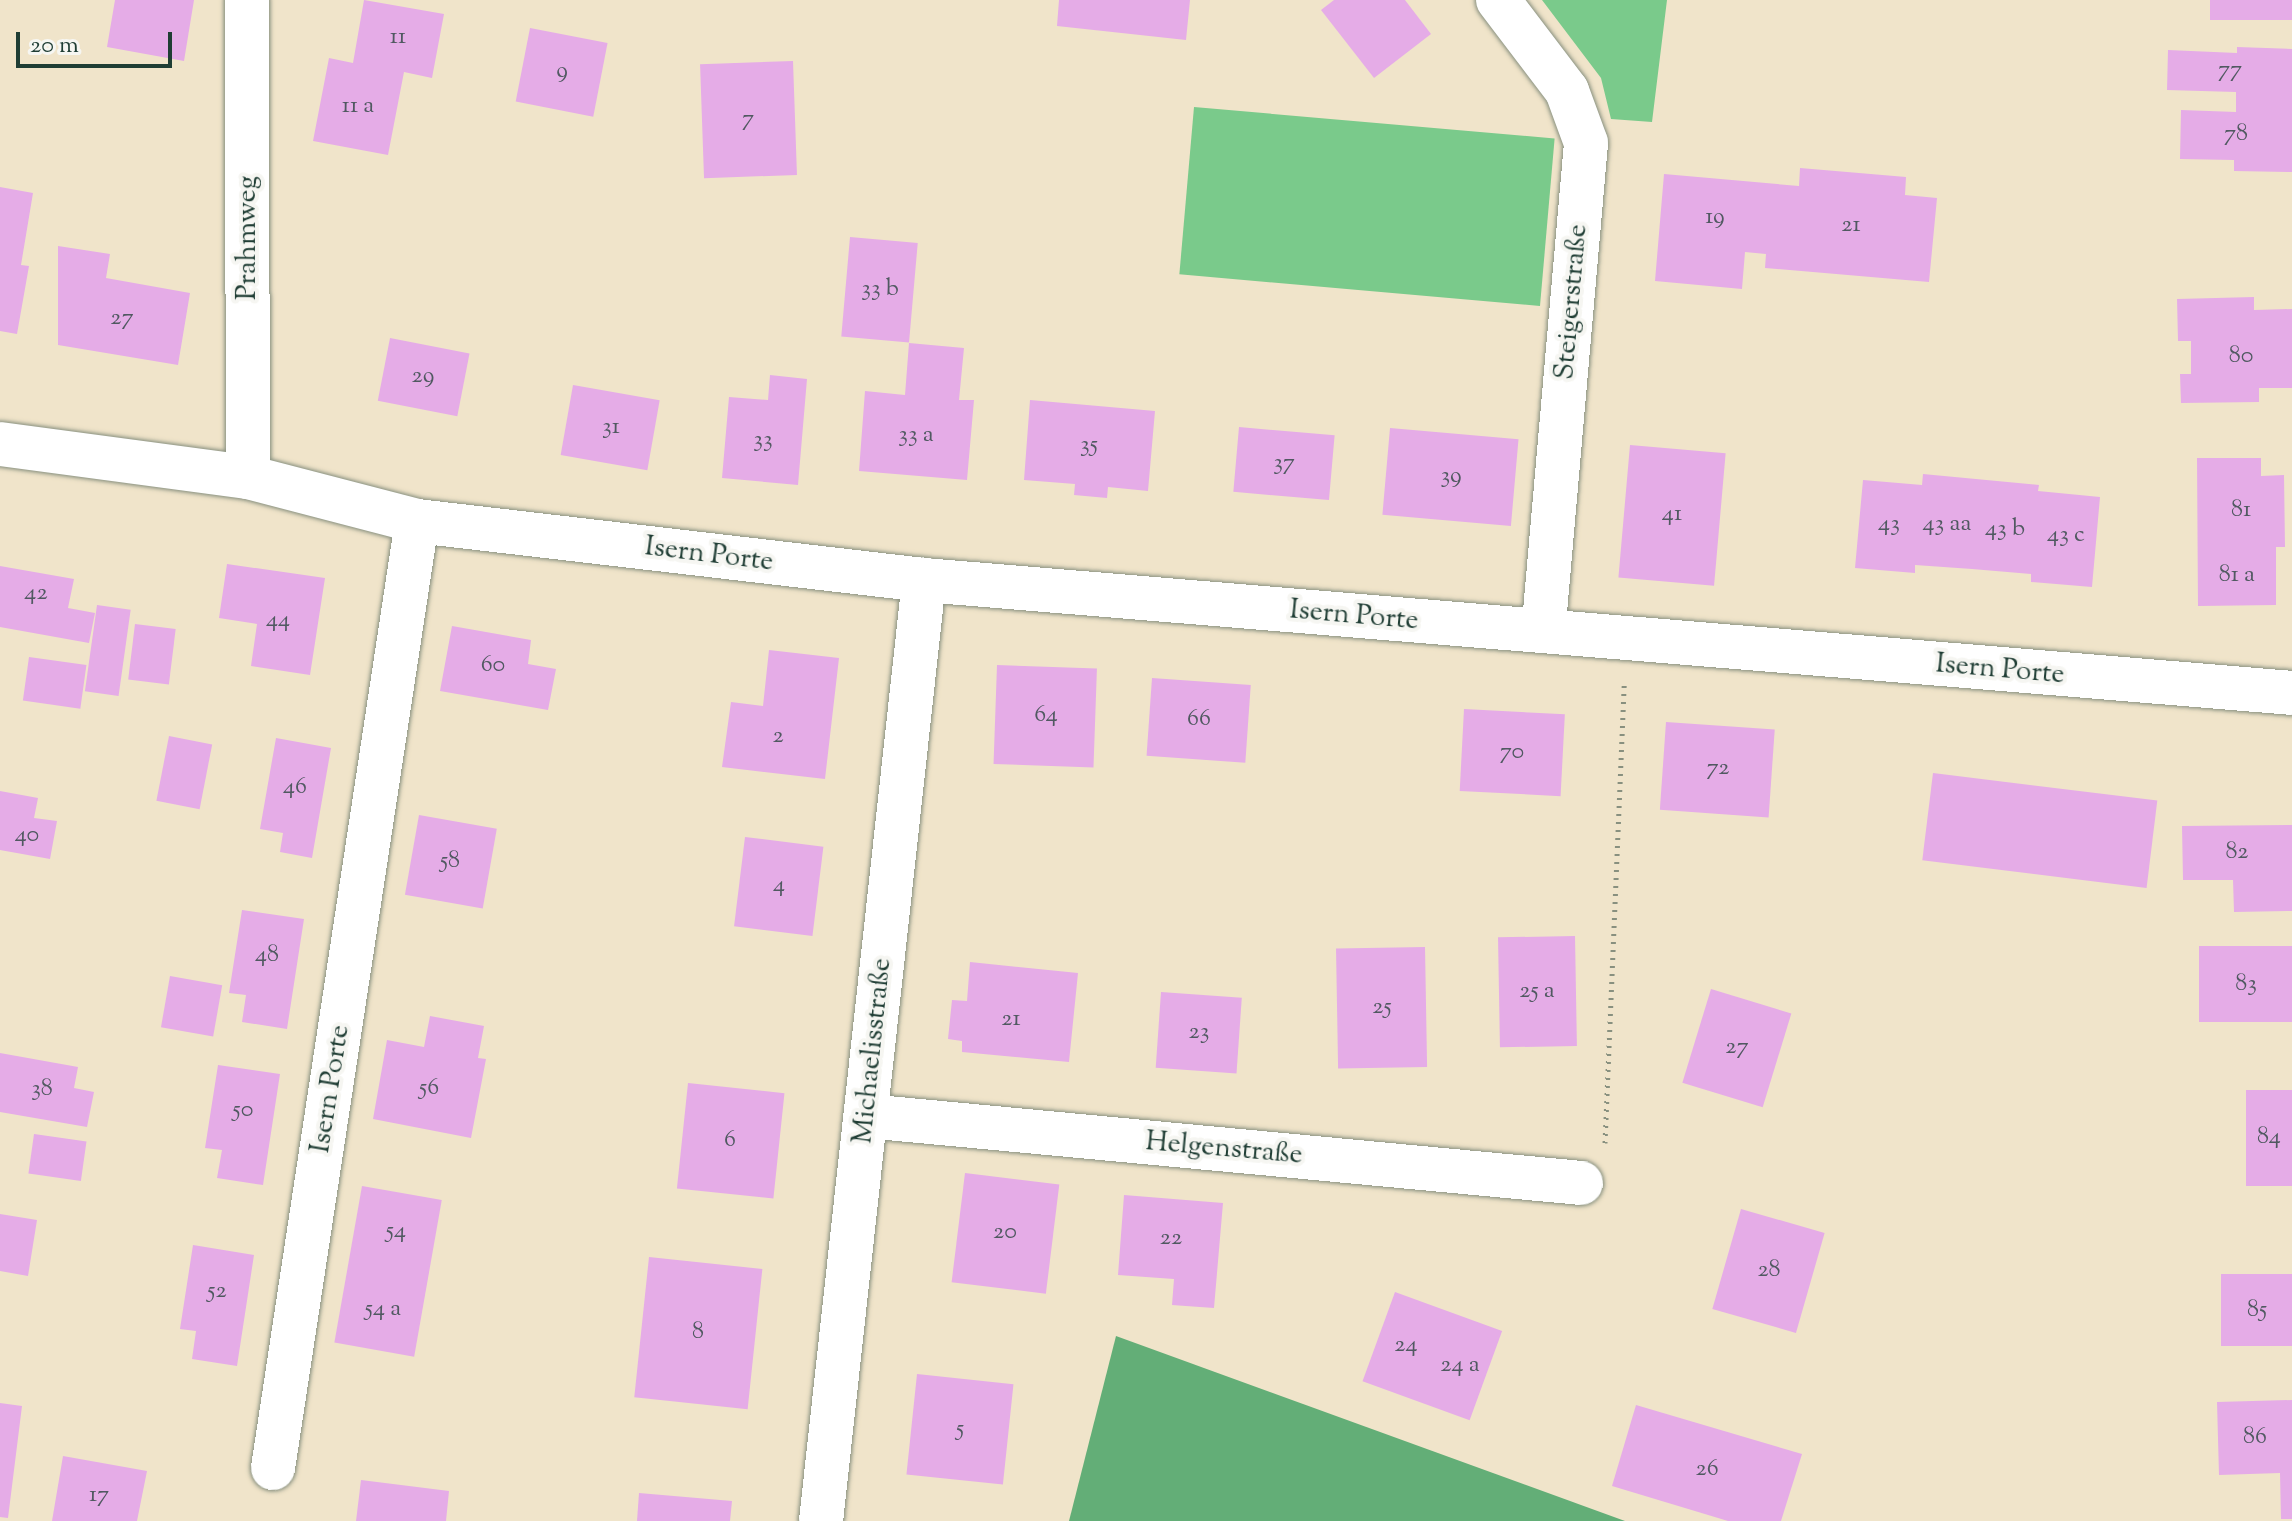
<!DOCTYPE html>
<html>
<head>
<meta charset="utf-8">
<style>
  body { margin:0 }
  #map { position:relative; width:2292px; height:1521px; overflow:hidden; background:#f0e4ca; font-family:"Sorts Mill Goudy",serif }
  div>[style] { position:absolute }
  .green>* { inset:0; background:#7aca8b; transform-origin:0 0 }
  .forest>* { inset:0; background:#63ae77 }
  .building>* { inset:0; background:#e5ace7; transform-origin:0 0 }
  .path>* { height:5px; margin-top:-2.5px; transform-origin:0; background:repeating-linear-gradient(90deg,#88907f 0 2px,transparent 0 8px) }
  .roads { filter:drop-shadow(0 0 2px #88907f) drop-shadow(0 0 2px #88907f) }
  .minor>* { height:44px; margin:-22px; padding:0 22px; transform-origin:22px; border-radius:22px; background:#fff }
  span { translate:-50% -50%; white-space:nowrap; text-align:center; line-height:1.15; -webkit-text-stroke:8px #f6f6f2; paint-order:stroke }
  .number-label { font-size:24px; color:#505961 }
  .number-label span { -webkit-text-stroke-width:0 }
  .street-label { font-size:28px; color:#1f3d34 }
  .scale { position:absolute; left:16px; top:32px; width:156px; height:36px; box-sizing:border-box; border:4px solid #1f3d34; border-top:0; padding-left:10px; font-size:24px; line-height:28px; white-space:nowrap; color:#1f3d34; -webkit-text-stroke:6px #f6f6f2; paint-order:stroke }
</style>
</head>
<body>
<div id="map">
  <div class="green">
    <i style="clip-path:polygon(1542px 0,1667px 0,1652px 122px,1611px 119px,1601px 78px)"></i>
    <i style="left:1194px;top:107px;width:362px;height:168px;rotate:5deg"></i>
  </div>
  <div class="forest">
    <i style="clip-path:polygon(1116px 1336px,1625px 1521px,1069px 1521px)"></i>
  </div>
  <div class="building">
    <i style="clip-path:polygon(115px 0,194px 0,184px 61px,107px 47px)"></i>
    <i style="clip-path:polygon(364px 0,444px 14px,432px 78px,404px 72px,388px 155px,313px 141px,329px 58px,353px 63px)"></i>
    <i style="clip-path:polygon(1059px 0,1190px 0,1186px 40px,1057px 26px)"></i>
    <i style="clip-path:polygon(1334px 0,1405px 0,1431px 34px,1374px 78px,1321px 10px)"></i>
    <i style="left:2210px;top:0;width:82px;height:20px"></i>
    <i style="left:530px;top:28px;width:79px;height:75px;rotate:11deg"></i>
    <i style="clip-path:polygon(2237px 47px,2292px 49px,2292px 172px,2234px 171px,2234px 160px,2180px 159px,2181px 110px,2236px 112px,2236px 92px,2167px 90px,2168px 50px,2237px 53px)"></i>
    <i style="left:793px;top:61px;width:114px;height:93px;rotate:88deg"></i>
    <i style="clip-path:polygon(1800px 168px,1906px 177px,1905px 195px,1937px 198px,1929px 282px,1765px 268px,1766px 254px,1745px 252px,1742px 289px,1655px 281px,1664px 174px,1799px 186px)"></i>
    <i style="clip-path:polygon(0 187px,33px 193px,21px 265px,29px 266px,17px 334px,0 331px)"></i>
    <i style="left:850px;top:237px;width:68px;height:100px;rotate:5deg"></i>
    <i style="clip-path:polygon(58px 246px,110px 254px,106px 278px,190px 293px,178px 365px,58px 345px)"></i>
    <i style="clip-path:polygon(2254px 297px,2254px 310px,2292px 309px,2292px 388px,2259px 388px,2259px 402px,2181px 403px,2180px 374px,2191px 374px,2191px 341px,2178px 341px,2177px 299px)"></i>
    <i style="left:390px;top:338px;width:81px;height:64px;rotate:11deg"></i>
    <i style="clip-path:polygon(909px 343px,964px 348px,959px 400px,974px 400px,967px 480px,859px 471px,865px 391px,905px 395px)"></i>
    <i style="clip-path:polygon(770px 375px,807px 379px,798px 485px,722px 478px,729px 397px,768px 400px)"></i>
    <i style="left:573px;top:385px;width:88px;height:71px;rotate:10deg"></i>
    <i style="clip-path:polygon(1030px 400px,1155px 411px,1148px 491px,1108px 487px,1107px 498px,1074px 495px,1075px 484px,1024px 480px)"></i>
    <i style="left:1239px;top:427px;width:96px;height:65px;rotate:5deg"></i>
    <i style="left:1390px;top:428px;width:129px;height:87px;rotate:5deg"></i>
    <i style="left:1630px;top:445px;width:96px;height:133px;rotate:5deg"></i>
    <i style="clip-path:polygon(2197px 458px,2261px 458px,2261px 476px,2284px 475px,2285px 547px,2276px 547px,2276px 605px,2198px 606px)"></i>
    <i style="clip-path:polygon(1923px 474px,2039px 485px,2038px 491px,2100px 497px,2092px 587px,2031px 582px,2031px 574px,1972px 569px,1915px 565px,1915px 573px,1855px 568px,1863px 480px,1922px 485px)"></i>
    <i style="clip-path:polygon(227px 564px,325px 578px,310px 675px,251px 666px,257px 624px,219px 618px)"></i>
    <i style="clip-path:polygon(0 566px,74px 579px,68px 608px,95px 613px,89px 643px,0 627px)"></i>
    <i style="left:97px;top:605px;width:34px;height:87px;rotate:8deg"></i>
    <i style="left:135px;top:624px;width:41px;height:56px;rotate:7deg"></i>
    <i style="clip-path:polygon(452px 626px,531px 640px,528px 664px,556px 669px,548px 710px,440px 691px)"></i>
    <i style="clip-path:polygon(769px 650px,839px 658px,825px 779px,722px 767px,731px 702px,763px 706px)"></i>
    <i style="left:29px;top:657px;width:58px;height:44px;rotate:8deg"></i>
    <i style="left:997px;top:665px;width:100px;height:99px;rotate:2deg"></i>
    <i style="left:1152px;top:678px;width:99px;height:78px;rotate:4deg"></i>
    <i style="left:1464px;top:709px;width:101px;height:82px;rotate:3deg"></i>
    <i style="left:1666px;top:722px;width:109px;height:88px;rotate:4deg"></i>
    <i style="left:169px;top:736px;width:44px;height:66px;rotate:11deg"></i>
    <i style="clip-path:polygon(276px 738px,331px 748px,312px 858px,280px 852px,283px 833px,260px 829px)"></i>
    <i style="left:1933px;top:773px;width:226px;height:88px;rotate:7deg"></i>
    <i style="clip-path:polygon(0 791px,38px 798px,34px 818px,57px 821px,50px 859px,0 850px)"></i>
    <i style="left:419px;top:815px;width:79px;height:81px;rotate:10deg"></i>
    <i style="clip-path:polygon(2292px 825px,2292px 911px,2234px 912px,2233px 880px,2183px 880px,2182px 826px)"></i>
    <i style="left:745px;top:837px;width:79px;height:90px;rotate:7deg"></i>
    <i style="clip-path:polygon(242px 910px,304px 919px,287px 1029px,242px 1022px,246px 995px,229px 993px)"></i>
    <i style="left:1575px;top:936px;width:110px;height:77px;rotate:89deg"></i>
    <i style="left:2292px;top:946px;width:76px;height:93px;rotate:90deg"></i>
    <i style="left:1425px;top:947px;width:120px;height:89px;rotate:89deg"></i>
    <i style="clip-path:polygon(970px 962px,1078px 973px,1069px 1062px,962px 1052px,962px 1041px,948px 1039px,952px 1000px,967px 1001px)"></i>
    <i style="left:170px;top:976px;width:53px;height:52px;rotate:10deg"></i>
    <i style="left:1711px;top:989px;width:84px;height:98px;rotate:17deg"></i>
    <i style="left:1161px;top:992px;width:81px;height:76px;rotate:4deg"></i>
    <i style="clip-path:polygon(430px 1016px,484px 1026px,478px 1058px,486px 1059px,471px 1138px,373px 1119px,387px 1040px,424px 1047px)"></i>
    <i style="clip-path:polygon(0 1053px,78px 1067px,74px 1088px,94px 1092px,87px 1127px,0 1112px)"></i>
    <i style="clip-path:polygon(218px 1065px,280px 1074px,263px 1185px,217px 1178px,222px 1150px,205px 1148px)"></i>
    <i style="left:688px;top:1083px;width:97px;height:106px;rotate:6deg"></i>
    <i style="left:2246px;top:1090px;width:46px;height:96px"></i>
    <i style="left:34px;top:1134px;width:53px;height:40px;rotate:8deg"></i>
    <i style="left:965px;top:1173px;width:95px;height:110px;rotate:7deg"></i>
    <i style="left:362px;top:1186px;width:81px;height:159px;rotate:10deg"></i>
    <i style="clip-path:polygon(1124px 1195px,1223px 1203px,1214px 1308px,1172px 1305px,1174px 1279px,1118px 1275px)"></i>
    <i style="left:1741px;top:1209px;width:87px;height:104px;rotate:16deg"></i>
    <i style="clip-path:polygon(0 1214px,37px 1220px,28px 1276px,0 1271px)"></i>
    <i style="clip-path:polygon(193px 1245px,254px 1255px,237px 1366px,192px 1359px,196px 1331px,180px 1329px)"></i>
    <i style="left:649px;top:1257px;width:114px;height:141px;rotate:6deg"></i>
    <i style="left:2292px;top:1274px;width:72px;height:71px;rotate:90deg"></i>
    <i style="left:1395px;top:1292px;width:114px;height:95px;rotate:20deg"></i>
    <i style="left:917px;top:1374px;width:97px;height:101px;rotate:6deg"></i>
    <i style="clip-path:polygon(2292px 1400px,2292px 1519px,2281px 1519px,2280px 1473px,2219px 1475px,2217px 1402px)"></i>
    <i style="clip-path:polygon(0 1403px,22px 1406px,8px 1518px,0 1517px)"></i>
    <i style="clip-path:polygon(1636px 1405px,1802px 1454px,1781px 1521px,1728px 1521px,1612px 1486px)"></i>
    <i style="clip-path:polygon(63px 1456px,147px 1471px,137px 1521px,52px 1521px)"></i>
    <i style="clip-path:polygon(361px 1480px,449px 1491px,446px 1521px,356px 1521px)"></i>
    <i style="clip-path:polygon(639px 1493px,732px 1501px,730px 1521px,637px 1521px)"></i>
  </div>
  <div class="path">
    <i style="left:1605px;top:1143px;width:458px;rotate:-87.6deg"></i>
  </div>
  <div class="roads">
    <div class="minor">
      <i style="left:247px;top:0;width:477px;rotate:89.9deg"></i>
      <i style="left:1498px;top:0;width:114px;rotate:52.8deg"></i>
      <i style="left:1567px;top:91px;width:55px;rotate:69.9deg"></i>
      <i style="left:1586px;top:143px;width:490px;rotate:95deg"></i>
      <i style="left:0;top:444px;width:250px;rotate:7.6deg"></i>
      <i style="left:248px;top:477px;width:175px;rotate:14.6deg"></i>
      <i style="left:417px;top:521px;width:510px;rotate:6.64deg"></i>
      <i style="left:924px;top:580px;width:1373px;rotate:4.72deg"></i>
      <i style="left:866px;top:1116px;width:718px;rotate:5.35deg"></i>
      <i style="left:273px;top:1468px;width:958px;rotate:-81.35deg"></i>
      <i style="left:821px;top:1521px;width:947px;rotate:-83.75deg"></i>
    </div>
  </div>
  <div class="number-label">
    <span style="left:398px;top:38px">11</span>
    <span style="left:2230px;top:71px">77</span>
    <span style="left:562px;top:72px">9</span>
    <span style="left:358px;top:107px">11 a</span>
    <span style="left:748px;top:120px">7</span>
    <span style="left:2236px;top:135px">78</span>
    <span style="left:1715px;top:218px">19</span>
    <span style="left:1851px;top:226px">21</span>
    <span style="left:880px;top:290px">33 b</span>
    <span style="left:122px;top:319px">27</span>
    <span style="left:2241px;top:357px">80</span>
    <span style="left:423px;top:377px">29</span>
    <span style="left:611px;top:428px">31</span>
    <span style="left:916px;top:436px">33 a</span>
    <span style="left:763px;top:441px">33</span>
    <span style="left:1089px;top:446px">35</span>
    <span style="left:1284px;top:464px">37</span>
    <span style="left:1451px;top:477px">39</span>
    <span style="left:2241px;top:511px">81</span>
    <span style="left:1672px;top:515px">41</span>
    <span style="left:1889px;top:525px">43</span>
    <span style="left:1947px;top:525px">43 aa</span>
    <span style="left:2005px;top:530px">43 b</span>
    <span style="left:2066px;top:536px">43 c</span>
    <span style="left:2237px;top:576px">81 a</span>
    <span style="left:36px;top:594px">42</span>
    <span style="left:278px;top:621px">44</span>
    <span style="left:493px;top:666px">60</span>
    <span style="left:1046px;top:716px">64</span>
    <span style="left:1199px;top:720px">66</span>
    <span style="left:778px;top:737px">2</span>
    <span style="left:1512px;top:753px">70</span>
    <span style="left:1718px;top:769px">72</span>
    <span style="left:295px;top:788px">46</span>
    <span style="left:27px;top:836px">40</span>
    <span style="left:2237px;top:853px">82</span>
    <span style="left:450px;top:862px">58</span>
    <span style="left:779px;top:886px">4</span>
    <span style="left:267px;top:956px">48</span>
    <span style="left:2246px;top:985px">83</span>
    <span style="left:1537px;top:992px">25 a</span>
    <span style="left:1382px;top:1008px">25</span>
    <span style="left:1011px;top:1020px">21</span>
    <span style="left:1199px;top:1033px">23</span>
    <span style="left:1737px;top:1048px">27</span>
    <span style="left:429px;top:1089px">56</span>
    <span style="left:42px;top:1090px">38</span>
    <span style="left:243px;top:1111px">50</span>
    <span style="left:2269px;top:1138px">84</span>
    <span style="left:730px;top:1141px">6</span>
    <span style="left:396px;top:1232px">54</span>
    <span style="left:1005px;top:1233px">20</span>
    <span style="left:1171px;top:1239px">22</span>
    <span style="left:1769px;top:1271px">28</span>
    <span style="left:217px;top:1292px">52</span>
    <span style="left:383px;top:1310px">54 a</span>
    <span style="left:2257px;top:1311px">85</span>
    <span style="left:698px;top:1333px">8</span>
    <span style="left:1406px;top:1346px">24</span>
    <span style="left:1460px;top:1366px">24 a</span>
    <span style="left:960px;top:1430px">5</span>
    <span style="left:2255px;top:1438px">86</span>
    <span style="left:1707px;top:1470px">26</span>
    <span style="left:99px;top:1496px">17</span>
  </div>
  <div class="street-label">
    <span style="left:248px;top:238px;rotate:-90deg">Prahmweg</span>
    <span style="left:1572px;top:302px;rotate:-85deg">Steigerstraße</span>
    <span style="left:709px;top:555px;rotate:7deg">Isern Porte</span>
    <span style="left:1354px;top:616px;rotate:5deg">Isern Porte</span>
    <span style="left:2000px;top:670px;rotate:5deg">Isern Porte</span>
    <span style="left:873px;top:1051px;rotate:-84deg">Michaelisstraße</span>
    <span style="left:331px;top:1089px;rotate:-81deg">Isern Porte</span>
    <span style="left:1224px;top:1149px;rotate:5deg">Helgenstraße</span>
  </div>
  <div class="scale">20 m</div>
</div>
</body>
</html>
